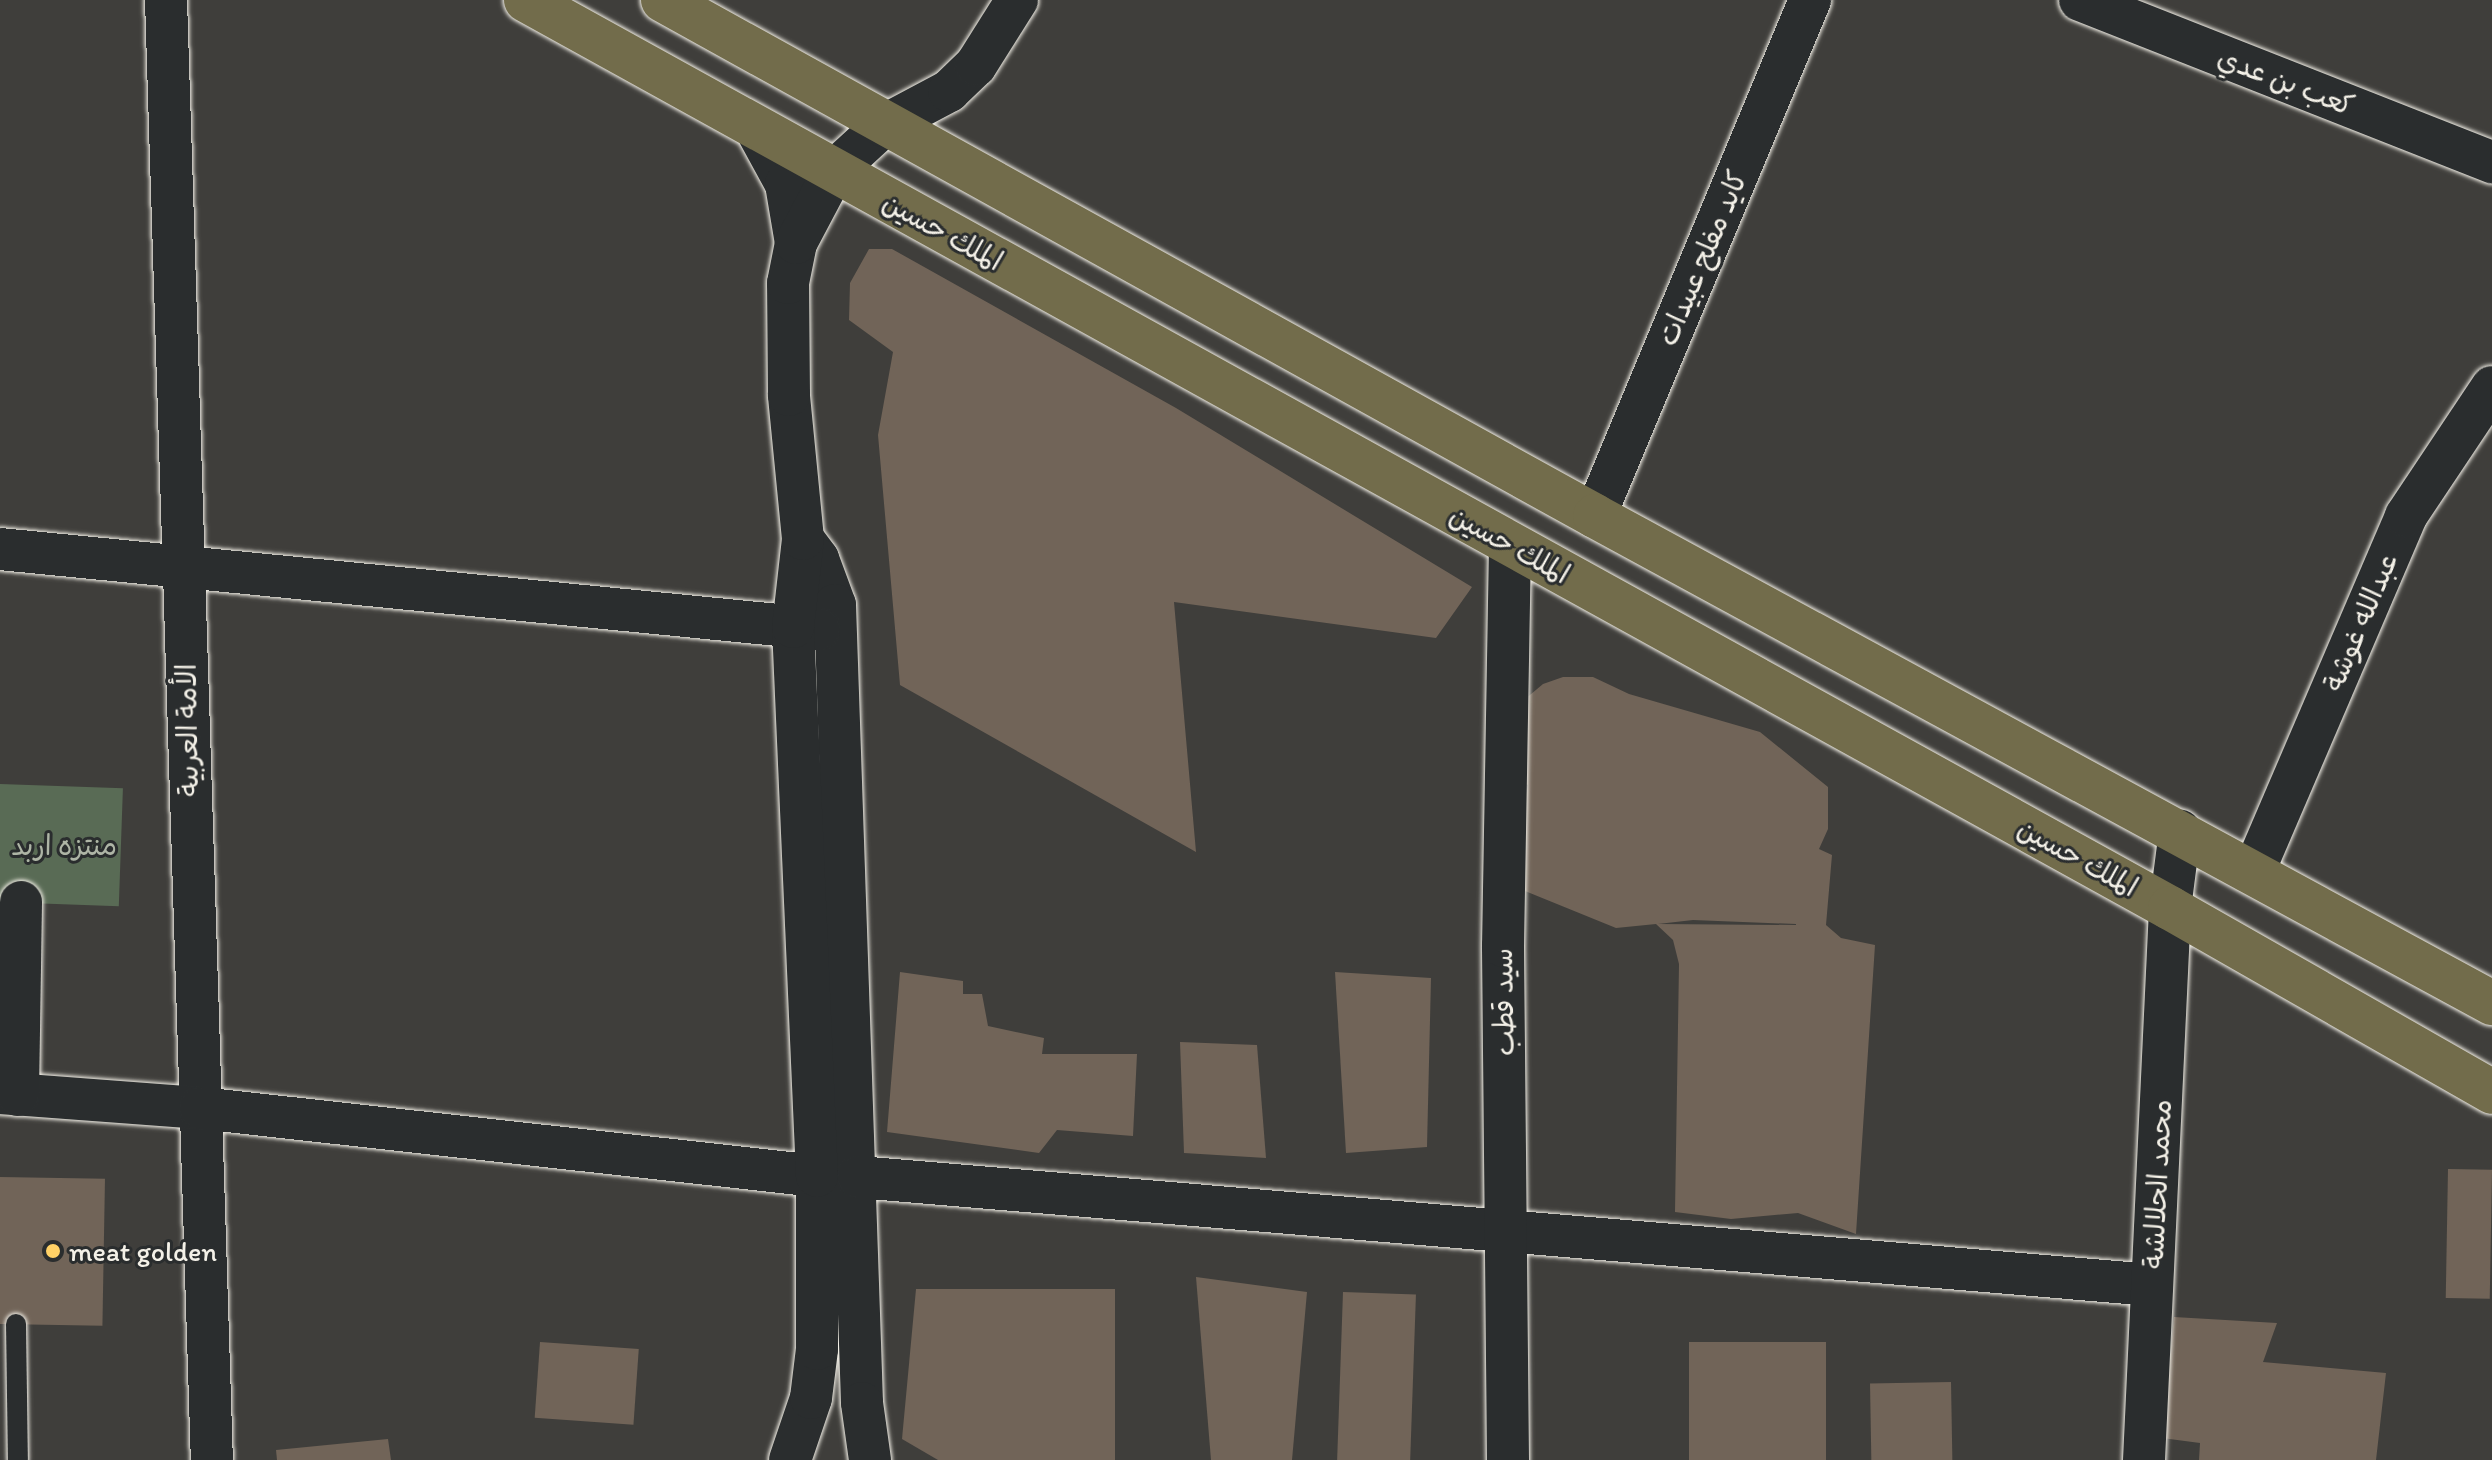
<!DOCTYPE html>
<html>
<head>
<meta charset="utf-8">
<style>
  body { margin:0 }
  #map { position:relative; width:2492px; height:1460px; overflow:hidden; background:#3f3e3b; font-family:Itim,"Playpen Sans Arabic",sans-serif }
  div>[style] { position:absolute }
  .green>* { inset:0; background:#596b55; transform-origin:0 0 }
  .building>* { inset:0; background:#716458; transform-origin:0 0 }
  .roads { filter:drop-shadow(0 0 2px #f4f1e8) drop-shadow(0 0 2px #f4f1e8) }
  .lane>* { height:20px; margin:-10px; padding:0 10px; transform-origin:10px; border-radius:10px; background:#2a2d2e }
  .street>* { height:42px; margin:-21px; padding:0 21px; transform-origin:21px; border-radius:21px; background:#2a2d2e }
  .highway>* { height:44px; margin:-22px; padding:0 22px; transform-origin:22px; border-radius:22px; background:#726c4b }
  .dots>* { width:22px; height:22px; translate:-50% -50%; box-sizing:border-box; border:4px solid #2a2d2e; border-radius:50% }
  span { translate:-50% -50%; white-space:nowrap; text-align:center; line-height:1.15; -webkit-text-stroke:6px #2a2d2e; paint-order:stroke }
  .street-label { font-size:28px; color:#f4f1e8 }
  .park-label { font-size:28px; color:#aeb5a6 }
  .poi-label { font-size:28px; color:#f4f1e8 }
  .left { translate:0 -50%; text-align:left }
</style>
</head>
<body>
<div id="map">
  <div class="green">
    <i style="left:0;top:784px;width:123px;height:118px;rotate:2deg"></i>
  </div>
  <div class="building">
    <i style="clip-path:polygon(869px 249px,892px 249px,1176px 408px,1472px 587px,1436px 638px,1174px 602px,1196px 852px,900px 685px,878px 435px,893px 352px,849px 320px,850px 283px)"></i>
    <i style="clip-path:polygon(evenodd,1563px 677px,1593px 677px,1629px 694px,1760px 732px,1828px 787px,1828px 829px,1819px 849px,1832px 855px,1826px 925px,1841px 938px,1875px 945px,1856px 1234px,1798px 1213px,1731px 1219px,1675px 1212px,1679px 964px,1673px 940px,1656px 924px,1616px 928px,1525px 891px,1526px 823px,1520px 822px,1528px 785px,1507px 775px,1510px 712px,1543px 684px,1563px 677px,1693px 920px,1796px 924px,1796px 925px,1658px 924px,1693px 920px)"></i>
    <i style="clip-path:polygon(900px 972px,963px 981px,963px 994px,982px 994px,988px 1026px,1044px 1038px,1042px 1054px,1137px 1054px,1133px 1136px,1057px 1130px,1039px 1153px,887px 1132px)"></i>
    <i style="clip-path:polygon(1335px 972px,1431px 978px,1427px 1147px,1346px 1153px)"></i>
    <i style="clip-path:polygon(1180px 1042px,1257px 1045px,1266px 1158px,1184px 1153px)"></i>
    <i style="left:2448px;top:1169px;width:44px;height:129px;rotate:1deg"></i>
    <i style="left:0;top:1177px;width:105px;height:147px;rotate:1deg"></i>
    <i style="clip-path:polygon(1196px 1277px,1307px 1292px,1292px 1460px,1211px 1460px)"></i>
    <i style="clip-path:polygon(916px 1289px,1115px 1289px,1115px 1460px,938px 1460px,902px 1439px)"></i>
    <i style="left:1343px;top:1292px;width:73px;height:168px;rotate:2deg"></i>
    <i style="clip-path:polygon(2174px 1317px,2277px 1323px,2263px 1362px,2386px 1373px,2376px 1460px,2199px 1460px,2200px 1443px,2162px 1438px)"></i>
    <i style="left:540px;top:1342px;width:99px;height:76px;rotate:4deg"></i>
    <i style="left:1689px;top:1342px;width:137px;height:118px"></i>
    <i style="left:1951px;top:1382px;width:78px;height:81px;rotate:89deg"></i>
    <i style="clip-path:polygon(388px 1439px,391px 1460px,277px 1460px,276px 1450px)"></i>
  </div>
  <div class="roads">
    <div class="lane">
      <i style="left:16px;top:1324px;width:136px;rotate:89.2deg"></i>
    </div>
    <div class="street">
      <i style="left:166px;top:0;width:1461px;rotate:88.2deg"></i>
      <i style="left:2080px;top:0;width:443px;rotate:21.5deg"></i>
      <i style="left:757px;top:131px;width:60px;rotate:61.3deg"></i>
      <i style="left:786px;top:184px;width:60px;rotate:80.4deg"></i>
      <i style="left:1595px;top:516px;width:559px;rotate:-67.38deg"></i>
      <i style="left:803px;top:539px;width:25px;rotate:53deg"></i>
      <i style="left:818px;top:559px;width:49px;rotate:69.7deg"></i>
      <i style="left:835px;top:605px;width:798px;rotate:88.06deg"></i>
      <i style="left:862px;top:1403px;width:58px;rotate:82deg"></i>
      <i style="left:0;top:549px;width:823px;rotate:5.58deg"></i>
      <i style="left:2254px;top:871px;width:386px;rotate:-66.8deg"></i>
      <i style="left:2406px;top:516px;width:155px;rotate:-56.3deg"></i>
      <i style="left:0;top:1093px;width:201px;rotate:4.3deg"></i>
      <i style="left:200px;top:1108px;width:621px;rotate:6.29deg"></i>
      <i style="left:18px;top:1095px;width:193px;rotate:-89.1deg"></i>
      <i style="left:858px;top:1177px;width:1298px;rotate:4.77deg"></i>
      <i style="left:790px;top:1460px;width:65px;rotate:-71.3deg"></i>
      <i style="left:811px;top:1398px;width:49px;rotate:-83deg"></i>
      <i style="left:817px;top:1349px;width:173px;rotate:-90deg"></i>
      <i style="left:817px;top:1176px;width:550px;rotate:-92.5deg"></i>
      <i style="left:793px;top:627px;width:89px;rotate:-83.5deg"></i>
      <i style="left:803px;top:539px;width:145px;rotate:-95.6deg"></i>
      <i style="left:789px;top:395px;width:112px;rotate:-90.5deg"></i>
      <i style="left:788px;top:283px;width:41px;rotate:-78.7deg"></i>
      <i style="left:796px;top:243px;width:81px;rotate:-62.2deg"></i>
      <i style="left:834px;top:171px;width:67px;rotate:-42.6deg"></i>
      <i style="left:883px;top:126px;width:75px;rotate:-27.9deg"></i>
      <i style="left:949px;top:91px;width:37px;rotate:-44deg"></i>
      <i style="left:976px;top:65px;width:77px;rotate:-57.8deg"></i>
      <i style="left:1508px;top:1460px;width:514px;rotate:-90.56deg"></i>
      <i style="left:1503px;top:946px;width:402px;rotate:-89deg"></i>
      <i style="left:2144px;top:1460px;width:553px;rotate:-87.3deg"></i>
      <i style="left:2170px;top:908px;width:78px;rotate:-82.6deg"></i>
    </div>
    <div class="highway">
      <i style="left:526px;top:0;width:1878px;rotate:28.91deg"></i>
      <i style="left:2170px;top:908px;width:371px;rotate:29.7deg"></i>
      <i style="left:663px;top:0;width:1065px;rotate:28.97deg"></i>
      <i style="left:1595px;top:516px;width:1021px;rotate:28.5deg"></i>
    </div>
  </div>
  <div class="dots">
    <i style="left:53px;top:1251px;background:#ffd166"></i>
  </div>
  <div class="street-label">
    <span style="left:2286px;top:81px;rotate:21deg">كعب بن عدي</span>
    <span style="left:943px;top:231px;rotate:29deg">الملك حسين</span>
    <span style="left:1702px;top:258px;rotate:-67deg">كايد مفلح عبيدات</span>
    <span style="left:1510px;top:544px;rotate:29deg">الملك حسين</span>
    <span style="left:2360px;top:622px;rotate:-67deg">عبدالله غوشة</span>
    <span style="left:187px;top:730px;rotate:-91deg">الأمة العربية</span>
    <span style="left:2078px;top:857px;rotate:29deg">الملك حسين</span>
    <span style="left:1503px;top:1002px;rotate:-91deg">سيد قطب</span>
    <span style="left:2157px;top:1184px;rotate:-87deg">محمد الحلالشة</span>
  </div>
  <div class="park-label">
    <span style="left:64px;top:845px">منتزه اربد</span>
  </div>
  <div class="poi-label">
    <span class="left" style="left:69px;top:1251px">meat golden</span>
  </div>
</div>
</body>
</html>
